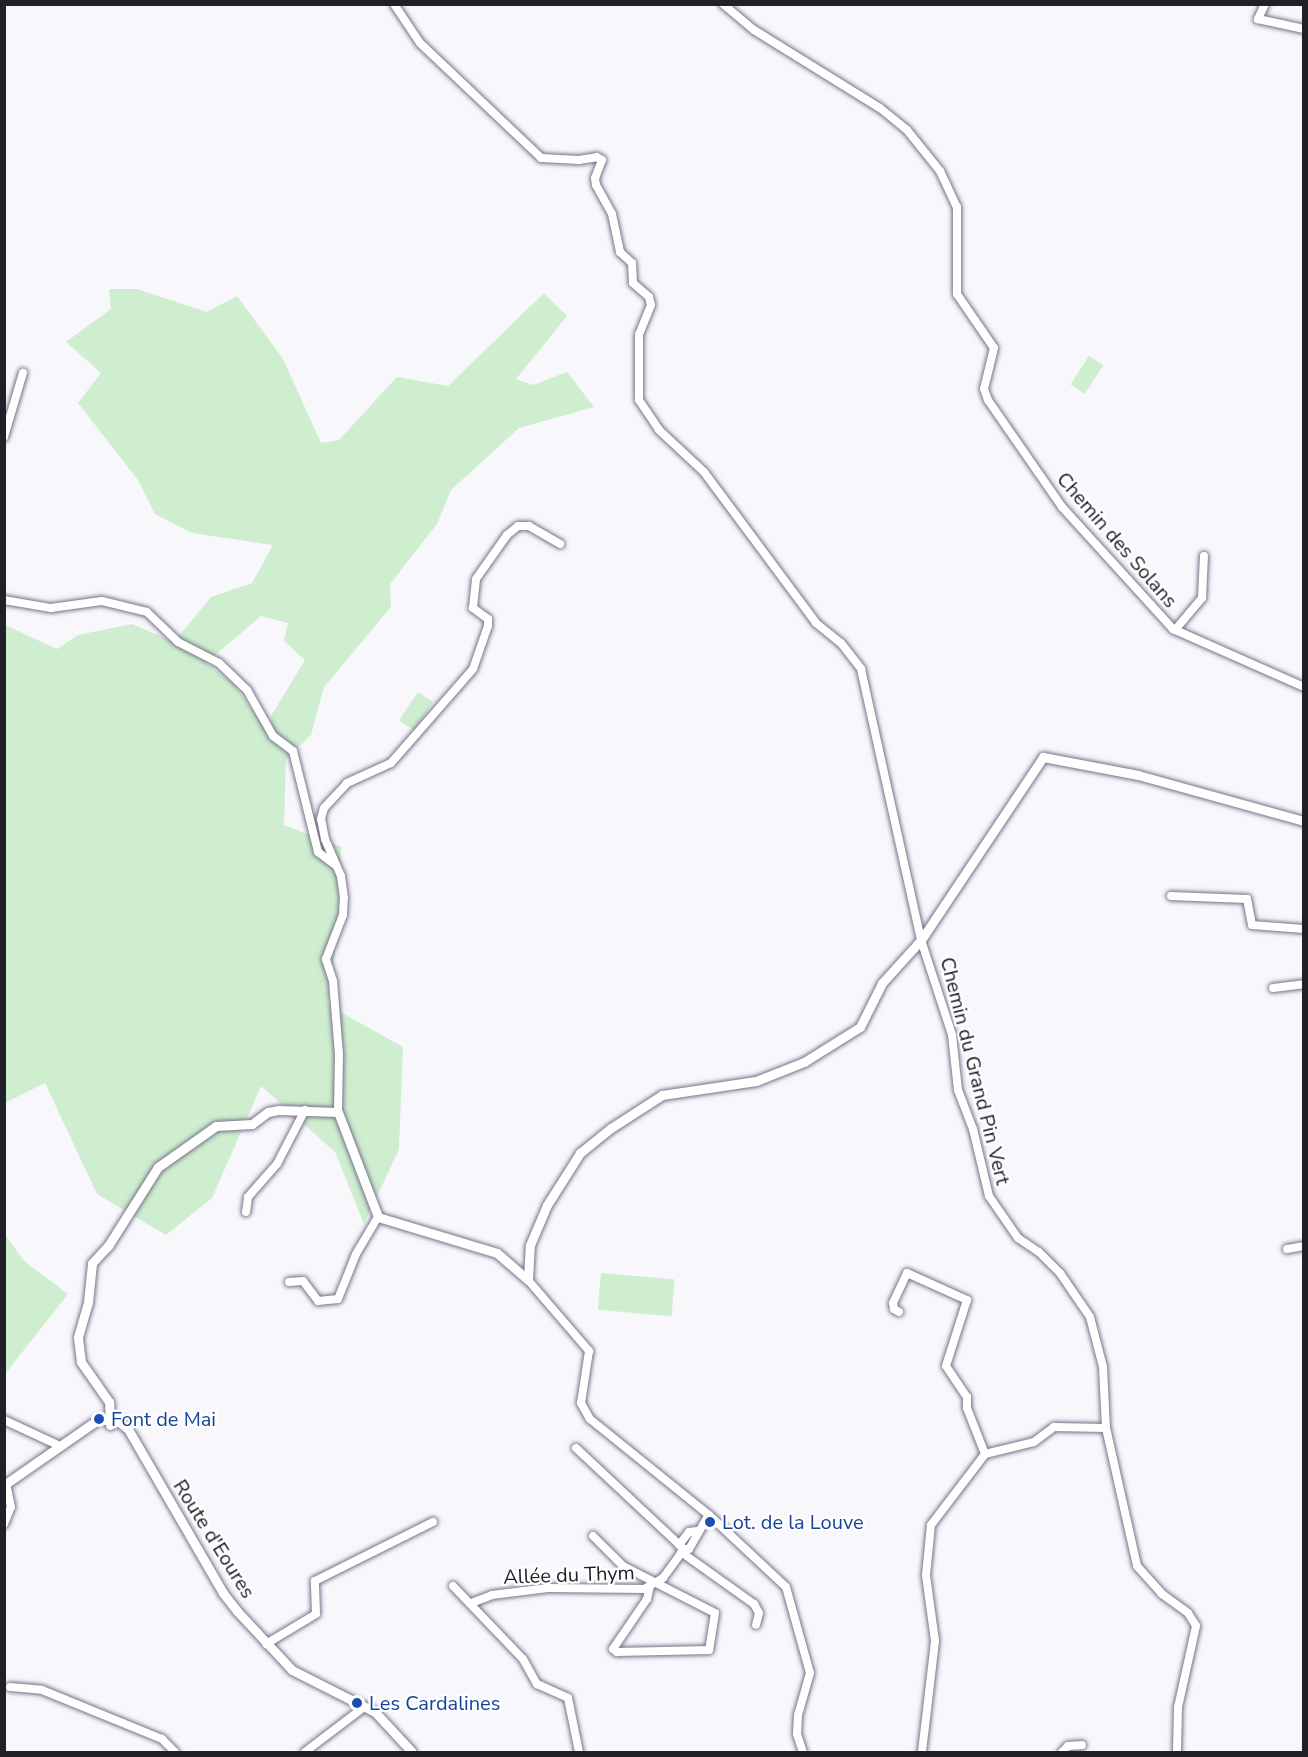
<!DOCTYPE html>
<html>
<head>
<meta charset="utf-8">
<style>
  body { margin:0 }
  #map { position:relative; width:1308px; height:1757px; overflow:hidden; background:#f8f7fc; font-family:"Nunito Sans",sans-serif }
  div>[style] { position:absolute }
  .green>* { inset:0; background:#ceeecf; transform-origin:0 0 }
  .roads { filter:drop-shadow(0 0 2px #777489) drop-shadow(0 0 2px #777489) }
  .minor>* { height:8px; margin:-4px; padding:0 4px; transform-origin:4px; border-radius:4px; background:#fff }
  .tertiary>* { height:9px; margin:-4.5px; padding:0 4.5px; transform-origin:4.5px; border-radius:4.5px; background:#fff }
  .dots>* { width:16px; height:16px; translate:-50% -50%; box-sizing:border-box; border:3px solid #fff; border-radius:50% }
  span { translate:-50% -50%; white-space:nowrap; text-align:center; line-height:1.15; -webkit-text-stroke:4.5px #fff; paint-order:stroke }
  .street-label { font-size:20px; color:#212029 }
  .transit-label { font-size:20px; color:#164399 }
  .left { translate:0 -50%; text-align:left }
  .frame { position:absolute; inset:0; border:6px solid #212029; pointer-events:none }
</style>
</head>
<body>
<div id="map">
  <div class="green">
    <i style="clip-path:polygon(evenodd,109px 289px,137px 289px,207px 312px,237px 296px,283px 359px,321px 443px,339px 440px,397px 377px,448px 386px,544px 293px,567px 316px,516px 379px,533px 385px,567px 372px,594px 407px,519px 428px,451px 490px,437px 524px,390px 584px,391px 607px,324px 687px,311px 735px,286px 759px,284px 825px,341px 847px,338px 929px,328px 1005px,403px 1047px,399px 1149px,364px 1224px,335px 1152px,261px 1086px,212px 1198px,166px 1235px,97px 1194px,45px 1083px,5px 1103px,5px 625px,57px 649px,78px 635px,132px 624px,174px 642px,211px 597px,252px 583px,273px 545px,192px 533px,155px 514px,138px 480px,78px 403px,101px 373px,66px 342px,111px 309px,109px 289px,261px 616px,288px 623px,284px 641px,305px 660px,271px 716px,273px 739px,233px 683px,206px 663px,261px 616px)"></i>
    <i style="left:1089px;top:356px;width:17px;height:34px;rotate:33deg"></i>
    <i style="left:418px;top:692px;width:18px;height:34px;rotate:34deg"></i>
    <i style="clip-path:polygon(4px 1233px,24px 1261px,68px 1294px,5px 1374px)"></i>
    <i style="left:601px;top:1273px;width:74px;height:37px;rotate:5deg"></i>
  </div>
  <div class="roads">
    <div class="minor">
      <i style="left:394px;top:4px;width:47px;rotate:56.3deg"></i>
      <i style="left:420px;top:43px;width:167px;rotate:43.5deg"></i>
      <i style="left:541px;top:158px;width:38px;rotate:3deg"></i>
      <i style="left:579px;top:160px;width:18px;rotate:-9deg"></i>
      <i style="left:597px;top:157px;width:6px;rotate:31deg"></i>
      <i style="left:602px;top:160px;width:19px;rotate:111deg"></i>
      <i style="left:595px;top:178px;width:7px;rotate:82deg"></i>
      <i style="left:596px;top:185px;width:33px;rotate:61deg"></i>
      <i style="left:612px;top:214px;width:39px;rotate:78deg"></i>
      <i style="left:620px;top:252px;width:16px;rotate:43deg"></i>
      <i style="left:632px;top:263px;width:20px;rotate:87deg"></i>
      <i style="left:633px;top:283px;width:21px;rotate:41deg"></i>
      <i style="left:649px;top:297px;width:8px;rotate:76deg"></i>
      <i style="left:651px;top:305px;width:31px;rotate:112deg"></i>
      <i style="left:639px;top:334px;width:66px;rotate:90deg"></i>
      <i style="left:639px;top:400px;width:36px;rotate:56deg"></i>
      <i style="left:659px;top:430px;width:62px;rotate:43deg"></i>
      <i style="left:704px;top:472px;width:188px;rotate:53.4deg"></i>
      <i style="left:816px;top:623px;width:32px;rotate:39deg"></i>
      <i style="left:841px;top:643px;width:33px;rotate:52deg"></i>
      <i style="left:861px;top:669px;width:278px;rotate:77.5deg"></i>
      <i style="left:921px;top:940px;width:100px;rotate:71.9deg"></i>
      <i style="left:952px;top:1035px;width:55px;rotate:83.8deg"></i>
      <i style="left:958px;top:1090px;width:42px;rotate:69deg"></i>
      <i style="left:973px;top:1129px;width:69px;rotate:76.6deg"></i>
      <i style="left:989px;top:1196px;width:51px;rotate:55.4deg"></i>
      <i style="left:1018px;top:1238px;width:25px;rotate:34deg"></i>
      <i style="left:1039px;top:1252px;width:30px;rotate:45deg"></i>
      <i style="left:1060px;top:1273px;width:53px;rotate:55.7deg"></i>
      <i style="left:1090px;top:1317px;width:52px;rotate:75.4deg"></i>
      <i style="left:1103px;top:1367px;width:61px;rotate:87.2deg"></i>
      <i style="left:1106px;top:1428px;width:141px;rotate:77.3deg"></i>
      <i style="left:1137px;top:1566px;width:38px;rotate:48deg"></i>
      <i style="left:1162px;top:1594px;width:32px;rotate:36deg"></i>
      <i style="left:1188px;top:1613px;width:15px;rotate:58deg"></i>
      <i style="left:1196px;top:1626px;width:83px;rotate:102.5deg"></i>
      <i style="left:1178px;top:1707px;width:45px;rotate:91.3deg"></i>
      <i style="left:723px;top:4px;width:40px;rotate:40deg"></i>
      <i style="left:754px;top:30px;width:148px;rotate:31.8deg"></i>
      <i style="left:880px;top:108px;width:35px;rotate:39deg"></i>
      <i style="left:907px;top:130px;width:53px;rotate:51.2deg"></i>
      <i style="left:940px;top:171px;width:40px;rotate:65deg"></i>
      <i style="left:957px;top:207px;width:87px;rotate:90deg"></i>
      <i style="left:957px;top:294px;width:65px;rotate:55.6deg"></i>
      <i style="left:994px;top:348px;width:42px;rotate:103.7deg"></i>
      <i style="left:984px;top:389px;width:12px;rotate:70deg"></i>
      <i style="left:988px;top:400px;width:130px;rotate:55.3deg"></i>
      <i style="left:1062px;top:507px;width:165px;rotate:47.7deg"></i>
      <i style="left:1173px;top:629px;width:143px;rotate:23.9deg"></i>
      <i style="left:1265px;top:4px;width:17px;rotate:115deg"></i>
      <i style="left:1258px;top:19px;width:47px;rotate:12.3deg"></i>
      <i style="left:4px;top:437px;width:67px;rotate:-73.5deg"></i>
      <i style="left:4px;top:600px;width:48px;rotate:9.7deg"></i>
      <i style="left:51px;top:608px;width:51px;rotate:-7.8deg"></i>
      <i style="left:102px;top:601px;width:46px;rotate:13.7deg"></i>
      <i style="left:147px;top:612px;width:43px;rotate:44.1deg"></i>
      <i style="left:178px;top:642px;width:46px;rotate:27.1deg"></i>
      <i style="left:219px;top:663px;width:39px;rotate:44deg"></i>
      <i style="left:247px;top:690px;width:53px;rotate:60.5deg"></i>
      <i style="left:273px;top:736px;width:25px;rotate:37deg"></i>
      <i style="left:293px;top:751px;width:104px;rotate:76.1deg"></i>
      <i style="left:318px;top:852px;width:20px;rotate:37deg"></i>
      <i style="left:1175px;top:630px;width:42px;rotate:-49.8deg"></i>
      <i style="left:1202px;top:598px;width:42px;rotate:-87.3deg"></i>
      <i style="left:1171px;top:896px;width:76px;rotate:2.3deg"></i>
      <i style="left:1247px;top:899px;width:26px;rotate:79deg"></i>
      <i style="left:1252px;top:925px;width:52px;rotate:4.4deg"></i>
      <i style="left:1273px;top:988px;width:31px;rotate:-7deg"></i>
      <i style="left:338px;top:1112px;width:58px;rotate:-89deg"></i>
      <i style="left:339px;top:1054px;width:73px;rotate:-94.7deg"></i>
      <i style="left:333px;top:981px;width:23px;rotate:-108deg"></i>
      <i style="left:326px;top:959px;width:47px;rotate:-68.9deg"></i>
      <i style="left:343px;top:915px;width:17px;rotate:-87deg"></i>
      <i style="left:344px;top:898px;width:22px;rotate:-98deg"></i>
      <i style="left:341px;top:876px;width:40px;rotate:-113.4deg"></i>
      <i style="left:325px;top:839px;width:20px;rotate:-101deg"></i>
      <i style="left:321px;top:819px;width:11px;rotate:-75deg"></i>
      <i style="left:324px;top:808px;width:34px;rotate:-47deg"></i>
      <i style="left:347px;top:783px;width:48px;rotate:-24.4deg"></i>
      <i style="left:391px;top:763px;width:125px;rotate:-48.9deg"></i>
      <i style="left:473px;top:669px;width:46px;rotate:-70.8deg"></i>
      <i style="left:488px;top:626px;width:7px;rotate:-90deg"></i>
      <i style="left:488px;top:619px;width:19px;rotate:-144deg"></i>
      <i style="left:473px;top:608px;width:29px;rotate:-84deg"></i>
      <i style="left:476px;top:579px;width:54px;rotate:-54.8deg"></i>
      <i style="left:507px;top:535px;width:14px;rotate:-39deg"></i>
      <i style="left:518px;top:526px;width:11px"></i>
      <i style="left:529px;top:526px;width:36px;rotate:30deg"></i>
      <i style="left:246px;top:1212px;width:15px;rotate:-82deg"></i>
      <i style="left:248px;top:1197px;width:44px;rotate:-48.7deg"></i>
      <i style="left:277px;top:1164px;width:61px;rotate:-62.6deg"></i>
      <i style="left:1287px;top:1249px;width:17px;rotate:-10deg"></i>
      <i style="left:528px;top:1280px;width:94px;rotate:49.3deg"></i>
      <i style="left:589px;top:1351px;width:53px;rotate:98.7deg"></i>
      <i style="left:581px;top:1403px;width:18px;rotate:61deg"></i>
      <i style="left:590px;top:1419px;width:153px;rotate:38.9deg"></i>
      <i style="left:709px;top:1515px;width:105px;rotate:43.1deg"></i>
      <i style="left:786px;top:1587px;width:89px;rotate:74.4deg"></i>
      <i style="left:810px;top:1673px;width:44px;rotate:105.9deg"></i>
      <i style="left:798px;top:1715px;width:19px;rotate:93deg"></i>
      <i style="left:797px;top:1734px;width:19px;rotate:72deg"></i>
      <i style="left:289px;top:1282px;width:14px;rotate:-4deg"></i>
      <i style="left:303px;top:1281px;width:25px;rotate:53deg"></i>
      <i style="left:318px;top:1301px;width:20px;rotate:-6deg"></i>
      <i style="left:338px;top:1299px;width:48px;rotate:-68.2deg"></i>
      <i style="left:356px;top:1254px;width:43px;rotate:-59.3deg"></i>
      <i style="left:899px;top:1312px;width:6px;rotate:-149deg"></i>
      <i style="left:894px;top:1309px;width:6px;rotate:-99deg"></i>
      <i style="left:893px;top:1303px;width:33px;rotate:-65deg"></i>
      <i style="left:907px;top:1273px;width:66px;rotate:24.2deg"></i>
      <i style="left:967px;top:1300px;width:69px;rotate:107.7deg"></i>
      <i style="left:946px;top:1366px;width:37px;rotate:56deg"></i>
      <i style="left:967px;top:1397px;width:11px;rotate:90deg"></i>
      <i style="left:967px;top:1408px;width:49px;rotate:68.6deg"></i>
      <i style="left:4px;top:1420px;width:62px;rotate:24.9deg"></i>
      <i style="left:576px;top:1448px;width:148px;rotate:43.1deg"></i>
      <i style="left:684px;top:1549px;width:5px"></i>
      <i style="left:689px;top:1549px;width:39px;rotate:-60deg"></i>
      <i style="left:4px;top:1524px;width:18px;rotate:-68deg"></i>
      <i style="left:11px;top:1507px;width:24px;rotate:-102deg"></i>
      <i style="left:593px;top:1536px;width:42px;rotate:45deg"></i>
      <i style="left:623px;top:1566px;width:103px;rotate:27.1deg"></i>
      <i style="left:715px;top:1613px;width:37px;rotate:99deg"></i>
      <i style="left:709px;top:1650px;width:92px;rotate:178.8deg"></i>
      <i style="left:617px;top:1652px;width:5px;rotate:-143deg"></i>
      <i style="left:613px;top:1649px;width:60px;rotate:-55.8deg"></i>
      <i style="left:647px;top:1599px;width:13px;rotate:-77deg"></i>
      <i style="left:679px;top:1545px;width:16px;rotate:-52deg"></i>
      <i style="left:689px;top:1532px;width:8px;rotate:-7deg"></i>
      <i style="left:681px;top:1552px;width:90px;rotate:35.5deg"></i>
      <i style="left:754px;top:1604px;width:10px;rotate:61deg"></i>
      <i style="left:759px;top:1613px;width:12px;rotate:104deg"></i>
      <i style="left:453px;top:1586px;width:101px;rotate:46.2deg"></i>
      <i style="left:523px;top:1659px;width:29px;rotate:61deg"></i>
      <i style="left:537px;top:1684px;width:34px;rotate:24deg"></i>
      <i style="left:568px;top:1698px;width:55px;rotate:78.5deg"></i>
      <i style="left:474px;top:1602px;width:19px;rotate:-21deg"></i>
      <i style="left:492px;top:1595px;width:56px;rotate:-7.1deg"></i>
      <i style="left:548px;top:1588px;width:96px;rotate:0.6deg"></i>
      <i style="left:644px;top:1589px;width:22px;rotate:-30deg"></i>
      <i style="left:663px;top:1578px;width:36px;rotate:-54deg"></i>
      <i style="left:266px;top:1644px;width:58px;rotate:-31deg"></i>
      <i style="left:316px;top:1614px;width:33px;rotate:-92deg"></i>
      <i style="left:315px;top:1581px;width:132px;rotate:-26.6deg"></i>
      <i style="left:10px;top:1687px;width:32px;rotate:5deg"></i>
      <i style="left:42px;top:1690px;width:130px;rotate:22.2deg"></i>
      <i style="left:162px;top:1739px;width:18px;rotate:45deg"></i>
      <i style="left:305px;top:1752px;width:74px;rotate:-37.3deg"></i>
      <i style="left:922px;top:1752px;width:112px;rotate:-83.3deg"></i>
      <i style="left:935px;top:1641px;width:67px;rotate:-97.8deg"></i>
      <i style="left:926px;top:1575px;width:50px;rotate:-84.3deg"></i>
      <i style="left:931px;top:1525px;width:89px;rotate:-52.7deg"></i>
      <i style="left:985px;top:1454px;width:50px;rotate:-13.8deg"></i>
      <i style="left:1034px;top:1442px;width:25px;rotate:-37deg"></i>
      <i style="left:1054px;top:1427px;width:52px;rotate:1.1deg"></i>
      <i style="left:1062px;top:1752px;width:8px;rotate:-45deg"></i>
      <i style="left:1068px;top:1746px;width:14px;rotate:-4deg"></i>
    </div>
    <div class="tertiary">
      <i style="left:528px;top:1280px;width:35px;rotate:-87deg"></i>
      <i style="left:530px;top:1245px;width:43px;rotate:-67deg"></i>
      <i style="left:547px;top:1205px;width:62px;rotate:-57.6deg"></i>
      <i style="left:580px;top:1153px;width:40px;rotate:-39deg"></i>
      <i style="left:611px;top:1128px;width:61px;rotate:-32.9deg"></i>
      <i style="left:662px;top:1095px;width:95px;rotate:-8.5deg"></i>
      <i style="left:756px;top:1081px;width:52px;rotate:-21.6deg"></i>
      <i style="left:804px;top:1062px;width:66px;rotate:-32deg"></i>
      <i style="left:860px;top:1027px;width:49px;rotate:-63.4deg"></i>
      <i style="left:882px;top:983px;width:58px;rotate:-47.8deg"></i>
      <i style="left:921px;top:940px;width:220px;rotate:-56.3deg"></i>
      <i style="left:1043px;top:757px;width:97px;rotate:10.7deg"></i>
      <i style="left:1138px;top:775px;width:172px;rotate:15.5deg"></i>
      <i style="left:110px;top:1425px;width:23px;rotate:-92deg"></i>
      <i style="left:109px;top:1402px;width:49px;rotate:-125deg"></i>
      <i style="left:81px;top:1362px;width:25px;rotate:-97deg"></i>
      <i style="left:78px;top:1337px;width:36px;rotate:-74deg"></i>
      <i style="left:88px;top:1302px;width:39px;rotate:-84deg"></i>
      <i style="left:92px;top:1263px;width:23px;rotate:-47deg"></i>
      <i style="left:108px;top:1246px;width:93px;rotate:-57.7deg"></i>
      <i style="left:158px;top:1167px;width:71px;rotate:-35.3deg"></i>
      <i style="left:216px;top:1126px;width:36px;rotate:-3deg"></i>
      <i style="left:252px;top:1124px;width:20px;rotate:-37deg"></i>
      <i style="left:268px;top:1112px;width:10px;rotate:-11deg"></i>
      <i style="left:278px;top:1110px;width:60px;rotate:1.9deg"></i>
      <i style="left:338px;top:1112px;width:112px;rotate:69.1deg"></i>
      <i style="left:378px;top:1217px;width:124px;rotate:16.8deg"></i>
      <i style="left:497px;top:1253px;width:41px;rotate:41.1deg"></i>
      <i style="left:4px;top:1485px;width:116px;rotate:-34.8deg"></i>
      <i style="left:99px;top:1419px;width:20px;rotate:9deg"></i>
      <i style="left:119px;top:1422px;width:11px;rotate:38deg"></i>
      <i style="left:128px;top:1429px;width:190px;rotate:59.9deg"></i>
      <i style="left:223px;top:1593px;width:23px;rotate:52deg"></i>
      <i style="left:237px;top:1611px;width:81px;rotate:47deg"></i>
      <i style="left:292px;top:1670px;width:93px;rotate:26.8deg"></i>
      <i style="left:375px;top:1712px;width:54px;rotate:47.2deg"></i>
    </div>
  </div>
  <div class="dots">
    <i style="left:99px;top:1419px;background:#1a4fb4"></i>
    <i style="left:710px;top:1522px;background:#1a4fb4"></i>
    <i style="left:357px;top:1703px;background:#1a4fb4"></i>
  </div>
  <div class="street-label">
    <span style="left:1117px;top:540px;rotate:49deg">Chemin des Solans</span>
    <span style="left:975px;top:1071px;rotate:76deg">Chemin du Grand Pin Vert</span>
    <span style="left:214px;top:1539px;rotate:58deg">Route d'Eoures</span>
    <span style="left:569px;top:1575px;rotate:-2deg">Allée du Thym</span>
  </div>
  <div class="transit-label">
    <span class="left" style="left:111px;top:1419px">Font de Mai</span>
    <span class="left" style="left:722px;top:1522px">Lot. de la Louve</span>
    <span class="left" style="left:369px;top:1703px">Les Cardalines</span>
  </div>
  <div class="frame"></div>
</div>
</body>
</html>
